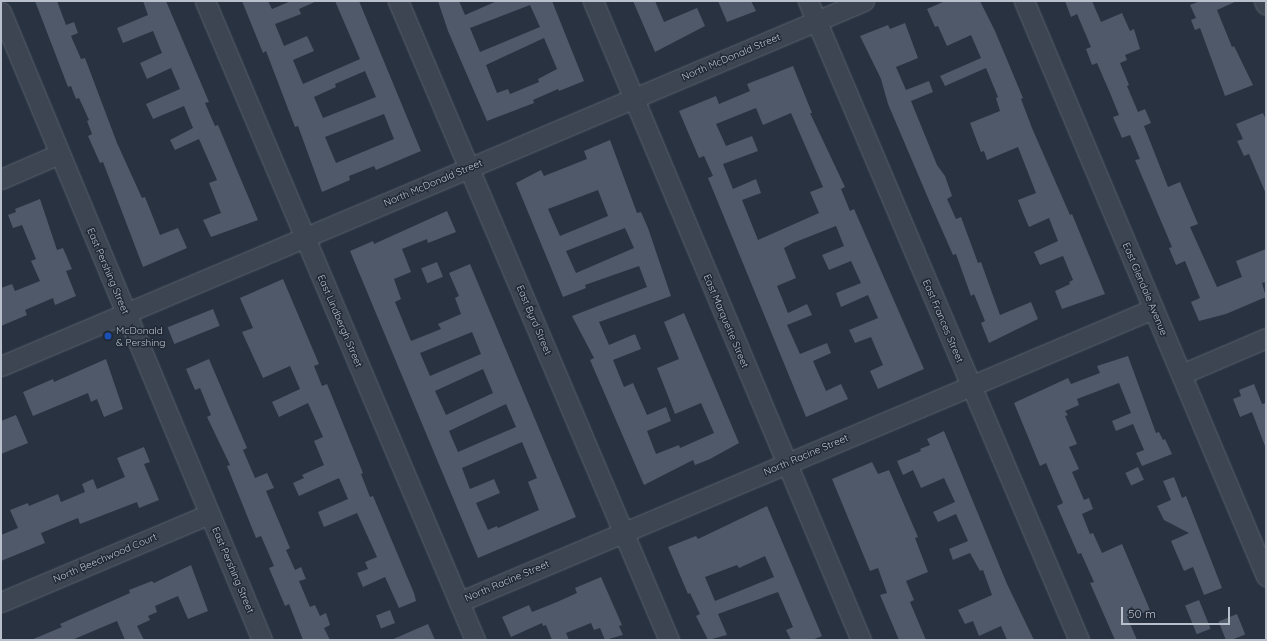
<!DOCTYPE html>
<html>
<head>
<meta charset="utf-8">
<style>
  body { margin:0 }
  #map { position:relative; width:1267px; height:641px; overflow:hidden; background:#283241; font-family:Quicksand,sans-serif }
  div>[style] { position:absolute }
  .building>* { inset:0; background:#4f596a; transform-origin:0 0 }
  .roads { filter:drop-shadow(0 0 1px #5b626e) drop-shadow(0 0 1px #5b626e) }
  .minor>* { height:19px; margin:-9.5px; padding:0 9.5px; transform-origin:9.5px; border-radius:9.5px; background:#3c4551 }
  .dots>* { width:11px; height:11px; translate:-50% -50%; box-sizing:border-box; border:2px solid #212936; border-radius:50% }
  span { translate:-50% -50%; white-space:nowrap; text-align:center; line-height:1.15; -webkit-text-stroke:3px #212936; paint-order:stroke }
  .street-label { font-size:10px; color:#bac0cb }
  .poi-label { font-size:10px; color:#bac0cb }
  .left { translate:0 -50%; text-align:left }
  .frame { position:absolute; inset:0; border:2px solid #bac0cb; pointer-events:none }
  .scale { position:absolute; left:1121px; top:607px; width:109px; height:18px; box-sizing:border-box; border:2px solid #bac0cb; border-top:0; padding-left:5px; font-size:12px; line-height:14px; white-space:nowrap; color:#bac0cb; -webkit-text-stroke:3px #212936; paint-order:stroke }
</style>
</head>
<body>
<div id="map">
  <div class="building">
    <i style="clip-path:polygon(35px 1px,57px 1px,66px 25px,74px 22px,78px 33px,71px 36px,81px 59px,85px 58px,117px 143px,142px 198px,145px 197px,160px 235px,178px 228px,187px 248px,143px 267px,103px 162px,100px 163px,88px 136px,92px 134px,87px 121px,89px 120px,79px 98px,76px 99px,71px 86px,68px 87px)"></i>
    <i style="clip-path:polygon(143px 1px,166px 1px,209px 102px,205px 103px,215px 126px,218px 125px,258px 220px,211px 237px,203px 220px,221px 213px,209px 183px,217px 180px,199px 139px,175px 150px,170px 140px,193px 128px,184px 106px,153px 119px,146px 104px,180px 89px,171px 68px,147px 79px,140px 63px,162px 53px,153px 31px,123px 43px,117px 28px,148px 15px)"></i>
    <i style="clip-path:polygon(evenodd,242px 1px,268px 1px,272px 9px,291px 1px,317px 1px,299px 9px,301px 14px,275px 24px,284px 46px,307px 36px,314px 51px,293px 60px,303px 84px,360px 59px,335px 1px,359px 1px,421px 151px,376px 170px,374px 166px,349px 176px,350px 180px,322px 192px,298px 126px,295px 127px,266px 51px,263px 53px,242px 1px,365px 71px,376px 97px,323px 118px,314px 97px,336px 87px,335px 84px,365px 71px,242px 1px,384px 114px,394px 139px,336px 163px,325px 137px,384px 114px)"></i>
    <i style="clip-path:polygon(evenodd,438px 1px,459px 1px,465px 15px,497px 1px,552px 1px,584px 81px,559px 91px,558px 89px,533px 100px,534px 103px,487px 121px,448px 31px,438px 1px,530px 5px,540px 27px,480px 52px,470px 28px,530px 5px,438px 1px,544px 38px,557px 69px,538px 79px,539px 82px,510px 94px,508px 89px,497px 93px,486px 65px,544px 38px)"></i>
    <i style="clip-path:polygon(633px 1px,655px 1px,664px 22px,697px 8px,705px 26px,655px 52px)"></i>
    <i style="clip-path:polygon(718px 1px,751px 1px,756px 11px,727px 22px)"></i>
    <i style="clip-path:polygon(945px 1px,980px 1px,995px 31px,1023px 98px,1021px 99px,1032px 128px,1070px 215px,1072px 214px,1105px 294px,1062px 309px,1055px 291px,1070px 284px,1069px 282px,1073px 280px,1063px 256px,1040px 265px,1034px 252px,1058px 241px,1049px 218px,1029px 227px,1023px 213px,1018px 200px,1036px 193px,1018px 147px,987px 160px,984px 151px,981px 152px,970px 123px,1000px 111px,996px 98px,998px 97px,986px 68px,945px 86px,940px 76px,981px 58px,971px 35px,947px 46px,938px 26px,935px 27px,927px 9px)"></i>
    <i style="clip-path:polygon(1065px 1px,1092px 1px,1101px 22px,1122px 13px,1130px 31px,1134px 29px,1140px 49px,1125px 55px,1127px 60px,1120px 63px,1129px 85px,1127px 86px,1138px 112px,1145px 109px,1151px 123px,1144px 126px,1168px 187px,1180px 182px,1198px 224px,1190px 227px,1217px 287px,1242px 277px,1236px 261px,1266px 249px,1266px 282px,1262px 283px,1266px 297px,1226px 314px,1199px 321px,1191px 302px,1200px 298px,1185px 261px,1176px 265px,1169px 248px,1172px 247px,1135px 160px,1140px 159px,1130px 135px,1122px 138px,1113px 117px,1119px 115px,1110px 93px,1097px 63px,1092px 65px,1086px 49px,1091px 47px,1077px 14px,1071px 17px)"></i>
    <i style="clip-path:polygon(1200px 1px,1237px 1px,1217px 10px,1232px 47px,1234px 46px,1253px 85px,1225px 96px,1200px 28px,1195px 30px,1191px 20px,1196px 18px,1190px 5px)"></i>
    <i style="clip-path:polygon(905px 23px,918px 58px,896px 67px,906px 90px,929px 81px,933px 92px,911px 101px,937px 165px,945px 176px,952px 196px,947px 199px,956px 219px,961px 217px,978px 263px,981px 262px,1000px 315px,1031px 302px,1038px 319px,989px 343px,981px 323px,985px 321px,974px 294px,971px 296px,956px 254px,953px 255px,931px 205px,888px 104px,881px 79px,860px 36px,888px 25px,890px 29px)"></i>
    <i style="clip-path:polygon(evenodd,793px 66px,812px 113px,810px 113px,845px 187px,841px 189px,850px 211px,854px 209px,924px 369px,878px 389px,870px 371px,883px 365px,871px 337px,855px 343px,849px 330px,878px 318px,868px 295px,841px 307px,836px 293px,861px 283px,851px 261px,829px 270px,822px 255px,844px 246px,836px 226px,793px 243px,784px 248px,796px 278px,777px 286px,788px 313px,807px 304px,812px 315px,787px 325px,800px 354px,827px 343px,831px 353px,813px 361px,826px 391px,841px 384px,848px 399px,806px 417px,708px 178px,713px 176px,704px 156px,699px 158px,679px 111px,716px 96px,719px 104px,750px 91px,747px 84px,793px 66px,756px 108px,763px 125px,791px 113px,823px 187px,810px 192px,819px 213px,758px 240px,742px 200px,761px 193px,756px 179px,733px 189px,723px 164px,758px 151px,752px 136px,726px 146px,716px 124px,756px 108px)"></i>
    <i style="clip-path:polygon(1263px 113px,1266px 120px,1266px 194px,1249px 154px,1244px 156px,1237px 141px,1243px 139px,1236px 124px)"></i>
    <i style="clip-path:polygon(evenodd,610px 140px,637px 213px,641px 212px,648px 228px,671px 296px,599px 322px,609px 345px,635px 334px,641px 349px,613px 360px,624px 387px,633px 383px,647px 415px,666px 407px,671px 421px,647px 431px,656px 454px,679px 445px,680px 448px,714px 433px,701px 403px,675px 414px,657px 368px,679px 359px,664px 322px,684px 313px,739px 443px,710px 459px,695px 465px,693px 460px,644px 485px,590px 360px,594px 358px,572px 316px,647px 287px,639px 266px,585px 285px,586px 288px,563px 297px,516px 183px,541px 170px,544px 176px,587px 159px,584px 151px,610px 140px,598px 190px,608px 216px,560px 236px,548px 209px,598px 190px,610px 140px,625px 228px,634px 248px,576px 273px,566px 251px,625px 228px)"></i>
    <i style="clip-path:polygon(40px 199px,57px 250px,63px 248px,72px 269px,66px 271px,76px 296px,55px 305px,53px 298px,25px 310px,27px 315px,1px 326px,1px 288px,12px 284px,15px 291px,40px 281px,31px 261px,36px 259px,22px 225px,13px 228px,8px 215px,16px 212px,15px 209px)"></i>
    <i style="clip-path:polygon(evenodd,447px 211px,456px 232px,428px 243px,427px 239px,402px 249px,411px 272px,394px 279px,401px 299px,395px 302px,411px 341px,441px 329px,438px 324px,461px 314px,455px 298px,459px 296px,449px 273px,470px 264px,576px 517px,478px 558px,350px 251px,373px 241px,374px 244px,447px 211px,472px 332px,481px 354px,430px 376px,420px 353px,472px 332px,447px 211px,483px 369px,493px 393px,446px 415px,435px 391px,483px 369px,447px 211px,506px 404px,516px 427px,458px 452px,449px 431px,506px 404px,447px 211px,522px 442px,537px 478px,528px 482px,539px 510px,498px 528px,497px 526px,488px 530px,476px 503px,500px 493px,494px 479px,470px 489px,462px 468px,522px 442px)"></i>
    <i style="left:437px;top:262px;width:16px;height:17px;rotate:68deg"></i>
    <i style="clip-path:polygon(283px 279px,319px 364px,314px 366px,322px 386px,327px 384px,363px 473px,361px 474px,370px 497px,373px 496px,414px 593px,416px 601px,399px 608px,385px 577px,363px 587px,357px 573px,368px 569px,365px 562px,377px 557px,357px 513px,324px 527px,318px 512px,348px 499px,339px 478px,299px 496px,293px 483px,304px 478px,302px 475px,324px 465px,314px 441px,323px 437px,308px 403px,279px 417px,272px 402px,300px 389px,290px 366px,263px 378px,242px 332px,253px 328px,240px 298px)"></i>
    <i style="left:213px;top:309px;width:18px;height:49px;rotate:68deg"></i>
    <i style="clip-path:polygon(1128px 356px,1156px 433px,1159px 432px,1163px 440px,1165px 439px,1172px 454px,1142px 466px,1136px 453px,1144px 450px,1133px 424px,1116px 431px,1112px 421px,1131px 413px,1119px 383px,1077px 399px,1079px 405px,1065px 411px,1068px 415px,1065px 416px,1077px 444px,1069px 447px,1079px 469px,1072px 472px,1084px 500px,1089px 498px,1093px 509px,1082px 514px,1090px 534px,1093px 533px,1102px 553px,1122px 544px,1150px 610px,1128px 619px,1137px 640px,1115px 640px,1090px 583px,1094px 582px,1081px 553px,1078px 554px,1057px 506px,1063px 503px,1046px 463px,1040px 466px,1014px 403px,1068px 378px,1071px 384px,1100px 373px,1097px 366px)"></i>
    <i style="clip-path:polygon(106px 359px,123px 409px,104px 417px,97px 399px,91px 402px,88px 393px,33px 416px,23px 392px,53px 379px,54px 382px)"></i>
    <i style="clip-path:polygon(209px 359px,247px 448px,243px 450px,255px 478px,267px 473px,274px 488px,266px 491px,290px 548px,286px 550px,295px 570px,301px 567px,306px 579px,299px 581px,310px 607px,315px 605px,320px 616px,326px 613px,330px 625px,324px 628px,330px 640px,303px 640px,289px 604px,285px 606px,269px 568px,274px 566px,261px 536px,256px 538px,227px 466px,230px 465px,207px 417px,211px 415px,200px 388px,195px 390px,186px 369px)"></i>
    <i style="clip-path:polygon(1254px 384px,1262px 404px,1266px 403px,1265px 446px,1252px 412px,1240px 417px,1233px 399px,1241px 396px,1239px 390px)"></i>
    <i style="clip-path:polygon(16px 415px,28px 443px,1px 454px,1px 421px)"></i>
    <i style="clip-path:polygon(944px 431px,1007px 584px,1034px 640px,1007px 640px,1001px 626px,979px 636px,973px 621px,965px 624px,958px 610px,992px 595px,983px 570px,980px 571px,970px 553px,953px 560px,949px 549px,968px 541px,956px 514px,938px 522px,933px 512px,955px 502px,944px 478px,921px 488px,913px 470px,903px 475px,897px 461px,921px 451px,920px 449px,930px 445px,927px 439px)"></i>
    <i style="clip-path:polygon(144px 447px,150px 462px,144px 464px,159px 500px,139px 508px,137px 502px,80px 524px,78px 518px,41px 533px,45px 543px,1px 561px,1px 535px,18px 528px,10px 510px,28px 503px,29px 506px,58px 494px,61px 502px,85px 492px,82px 484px,93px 479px,97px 489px,125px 477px,117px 458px)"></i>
    <i style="clip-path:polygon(872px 462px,878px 474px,889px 470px,918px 537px,915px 538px,928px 572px,906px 581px,914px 600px,910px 602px,926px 640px,899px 640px,880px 595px,887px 593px,878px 568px,870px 571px,832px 479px)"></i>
    <i style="left:1138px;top:467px;width:14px;height:14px;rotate:65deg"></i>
    <i style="clip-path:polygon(1174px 477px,1182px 498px,1186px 496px,1222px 588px,1204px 595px,1193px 567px,1184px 571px,1171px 541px,1189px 533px,1164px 520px,1157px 506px,1171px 500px,1163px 481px)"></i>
    <i style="clip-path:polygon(evenodd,767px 506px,822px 636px,812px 640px,791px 640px,786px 630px,793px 627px,778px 592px,718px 614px,727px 635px,708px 640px,696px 616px,700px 614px,690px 593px,688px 594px,668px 547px,696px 536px,698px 539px,767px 506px,765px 556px,774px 577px,715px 601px,705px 577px,737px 565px,739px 568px,765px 556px)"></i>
    <i style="clip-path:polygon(191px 565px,208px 611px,188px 619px,178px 596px,155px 606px,157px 612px,148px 616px,150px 620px,137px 626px,144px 640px,125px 640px,117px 621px,72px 640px,31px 640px,62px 627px,60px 624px,130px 593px,129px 590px,152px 581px,154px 583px)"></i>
    <i style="clip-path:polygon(601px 577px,622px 625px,619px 626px,623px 635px,605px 640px,600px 628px,594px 630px,591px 623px,566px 633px,569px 640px,552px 640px,546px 625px,543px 626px,542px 623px,511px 637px,502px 617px,529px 605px,532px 612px,557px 602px,577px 593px,575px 588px)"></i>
    <i style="left:1199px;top:600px;width:31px;height:15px;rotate:68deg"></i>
    <i style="left:390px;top:610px;width:14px;height:15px;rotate:69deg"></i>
    <i style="left:1237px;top:614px;width:22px;height:20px;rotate:68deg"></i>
    <i style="clip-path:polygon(428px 624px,435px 640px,391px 640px)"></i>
  </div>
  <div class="roads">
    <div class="minor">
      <i style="left:205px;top:1px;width:694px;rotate:67.09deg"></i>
      <i style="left:398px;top:1px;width:694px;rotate:67.02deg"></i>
      <i style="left:593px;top:1px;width:693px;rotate:67.25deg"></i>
      <i style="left:808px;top:1px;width:694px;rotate:67.02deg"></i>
      <i style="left:1024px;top:1px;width:624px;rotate:67.18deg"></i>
      <i style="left:1264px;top:1px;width:4px;rotate:63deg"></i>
      <i style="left:1px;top:12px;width:680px;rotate:67.43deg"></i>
      <i style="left:1px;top:179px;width:63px;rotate:-23.3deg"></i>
      <i style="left:1px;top:366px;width:937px;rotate:-22.93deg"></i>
      <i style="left:1182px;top:374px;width:91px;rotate:-23.2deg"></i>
      <i style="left:1px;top:602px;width:226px;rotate:-22.9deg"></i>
      <i style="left:459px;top:602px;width:753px;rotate:-22.89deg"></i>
    </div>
  </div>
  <div class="dots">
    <i style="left:108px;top:336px;background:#1a4fb4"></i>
  </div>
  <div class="street-label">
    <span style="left:731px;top:57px;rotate:-23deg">North McDonald Street</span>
    <span style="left:433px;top:183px;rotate:-23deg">North McDonald Street</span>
    <span style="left:108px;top:271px;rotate:67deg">East Pershing Street</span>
    <span style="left:1145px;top:289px;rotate:67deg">East Glendale Avenue</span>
    <span style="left:534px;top:320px;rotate:67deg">East Byrd Street</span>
    <span style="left:340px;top:321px;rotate:67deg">East Lindbergh Street</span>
    <span style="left:726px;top:321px;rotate:67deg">East Marquette Street</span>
    <span style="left:943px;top:321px;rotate:67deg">East Frances Street</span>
    <span style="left:806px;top:455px;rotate:-23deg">North Racine Street</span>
    <span style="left:105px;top:558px;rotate:-23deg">North Beechwood Court</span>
    <span style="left:233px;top:570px;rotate:67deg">East Pershing Street</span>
    <span style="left:507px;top:581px;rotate:-23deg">North Racine Street</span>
  </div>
  <div class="poi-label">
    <span class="left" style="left:116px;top:336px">McDonald<br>&amp; Pershing</span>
  </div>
  <div class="frame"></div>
  <div class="scale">50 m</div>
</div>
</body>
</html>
